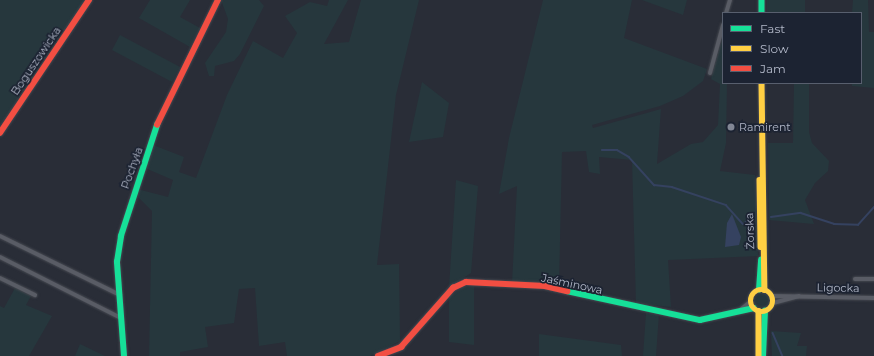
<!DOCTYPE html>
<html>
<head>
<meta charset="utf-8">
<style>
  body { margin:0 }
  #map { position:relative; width:874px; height:356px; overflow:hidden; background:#292d37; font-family:Montserrat,sans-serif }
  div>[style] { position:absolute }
  .green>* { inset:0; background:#26373d; transform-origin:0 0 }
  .round { border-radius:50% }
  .water>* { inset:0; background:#354260 }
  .stream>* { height:1.5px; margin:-0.75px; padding:0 0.75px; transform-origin:0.75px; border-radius:0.75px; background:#354260 }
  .roads { filter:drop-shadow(0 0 1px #454850) drop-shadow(0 0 1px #454850) }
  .street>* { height:4px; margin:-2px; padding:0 2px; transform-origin:2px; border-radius:2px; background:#595c65 }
  .fast>* { height:5.5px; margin:-2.75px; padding:0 2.75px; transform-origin:2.75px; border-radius:2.75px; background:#16e098 }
  .slow>* { height:5.5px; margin:-2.75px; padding:0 2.75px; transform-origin:2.75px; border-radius:2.75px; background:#ffcf43 }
  .slow>.ring { margin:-2.75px; padding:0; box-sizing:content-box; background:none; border:5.5px solid #ffcf43; border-radius:50% }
  .jam>* { height:5.5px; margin:-2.75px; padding:0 2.75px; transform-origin:2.75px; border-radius:2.75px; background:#f24e42 }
  .dots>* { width:11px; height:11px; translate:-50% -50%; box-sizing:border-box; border:2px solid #1c2332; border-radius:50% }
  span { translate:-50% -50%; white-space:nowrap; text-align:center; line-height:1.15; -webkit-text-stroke:3.5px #1c2332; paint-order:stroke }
  .street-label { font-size:11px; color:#b2b8c8 }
  .poi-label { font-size:11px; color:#b2b8c8 }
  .left { translate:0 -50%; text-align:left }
  .legend { position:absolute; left:722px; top:12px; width:140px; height:72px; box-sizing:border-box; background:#1c2332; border:1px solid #585f6e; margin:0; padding:5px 7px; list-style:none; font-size:12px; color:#b2b8c8 }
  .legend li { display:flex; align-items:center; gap:8px; height:20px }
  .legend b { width:20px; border:1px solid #585f6e }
</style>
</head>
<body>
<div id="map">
  <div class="green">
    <i style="clip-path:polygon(0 0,85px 0,0 126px)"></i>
    <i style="clip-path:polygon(150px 0,190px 0,180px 17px,200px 28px,190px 47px,139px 18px)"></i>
    <i style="clip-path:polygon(221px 0,259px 0,264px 6px,240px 54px,234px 61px,215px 66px,214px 76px,209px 76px,205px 63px,226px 32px,228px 19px)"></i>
    <i style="clip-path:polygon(329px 0,348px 0,324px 44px,349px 42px,361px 0,419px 0,396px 95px,377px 265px,399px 264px,400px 341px,370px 356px,287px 356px,285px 342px,259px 346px,255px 288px,239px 289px,234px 323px,205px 327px,208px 347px,180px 352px,180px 356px,149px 356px,152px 211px,135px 194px,137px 189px,168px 197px,173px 180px,145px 168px,153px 145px,184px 157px,179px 172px,196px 178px,227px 95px,253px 41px,283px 58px,297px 33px,285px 16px,310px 2px,327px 6px)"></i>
    <i style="clip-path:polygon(543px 0,632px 0,624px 38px,707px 69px,703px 81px,683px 96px,660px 106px,592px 125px,593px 128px,661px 109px,657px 164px,691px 144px,703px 142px,718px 125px,720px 84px,711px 79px,723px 36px,723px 83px,727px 83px,726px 143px,720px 171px,755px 175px,758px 256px,668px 260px,671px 307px,636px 303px,632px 160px,599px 157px,600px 174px,589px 172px,586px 151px,562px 152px,559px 286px,512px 283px,517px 186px,499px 194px,509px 138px)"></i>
    <i style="clip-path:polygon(642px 0,687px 0,683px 15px)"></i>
    <i style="left:767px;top:0;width:38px;height:13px"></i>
    <i style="clip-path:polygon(853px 0,868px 0,869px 32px,874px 32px,874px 88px,852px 86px,852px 83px,861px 83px,861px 13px,852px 13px)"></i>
    <i style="left:120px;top:35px;width:68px;height:17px;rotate:28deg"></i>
    <i style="clip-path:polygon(422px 82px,449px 103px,443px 137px,409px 142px)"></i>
    <i style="clip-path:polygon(794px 83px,809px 83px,809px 132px,812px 143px,829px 161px,828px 171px,815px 183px,805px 200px,814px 224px,769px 220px,768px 143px,793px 143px)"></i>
    <i style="clip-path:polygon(456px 180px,478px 186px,471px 273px,449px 287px)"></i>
    <i style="clip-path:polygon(474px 286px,474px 345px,449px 342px,449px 297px,463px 287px)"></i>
    <i style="clip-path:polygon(15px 288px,31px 296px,26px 305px,52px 316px,29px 356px,0 356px,0 306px,4px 308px)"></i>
    <i class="round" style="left:754px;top:293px;width:16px;height:16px"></i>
    <i style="left:646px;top:313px;width:13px;height:43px;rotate:4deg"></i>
    <i style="clip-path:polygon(771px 331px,801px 333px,797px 346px,807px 346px,806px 356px,772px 356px)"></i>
    <i style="clip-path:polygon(539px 334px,621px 345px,622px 356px,539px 356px)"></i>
    <i style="clip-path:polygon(80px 344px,105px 356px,75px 356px)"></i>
  </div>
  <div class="water">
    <i style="clip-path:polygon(732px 214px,741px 237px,739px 245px,725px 247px,727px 223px)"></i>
  </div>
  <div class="stream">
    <i style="left:602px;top:150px;width:15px"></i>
    <i style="left:617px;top:150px;width:14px;rotate:30deg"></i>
    <i style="left:629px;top:157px;width:38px;rotate:48deg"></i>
    <i style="left:654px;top:185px;width:18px;rotate:6deg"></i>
    <i style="left:672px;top:187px;width:57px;rotate:18.4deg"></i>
    <i style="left:726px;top:205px;width:25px;rotate:48deg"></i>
    <i style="left:743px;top:224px;width:11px;rotate:-34deg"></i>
    <i style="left:771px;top:217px;width:30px;rotate:-8deg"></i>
    <i style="left:801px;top:213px;width:35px;rotate:18deg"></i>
    <i style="left:834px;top:224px;width:24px;rotate:2deg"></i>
    <i style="left:858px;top:225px;width:24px;rotate:-48deg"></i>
    <i style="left:773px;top:333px;width:25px;rotate:67deg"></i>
  </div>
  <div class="roads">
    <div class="street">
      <i style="left:726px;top:13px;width:14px;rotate:-73deg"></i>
      <i style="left:710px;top:73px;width:50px;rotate:-74.8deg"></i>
      <i style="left:0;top:236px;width:134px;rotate:26.2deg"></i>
      <i style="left:0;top:257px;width:136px;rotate:26.8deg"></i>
      <i style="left:0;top:278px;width:39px;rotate:26deg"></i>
      <i style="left:855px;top:279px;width:19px"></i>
      <i style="left:772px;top:296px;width:102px;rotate:1.1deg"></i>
      <i style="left:773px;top:303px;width:27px;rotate:-15deg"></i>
      <i style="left:740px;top:310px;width:14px;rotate:-39deg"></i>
    </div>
    <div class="fast">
      <i style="left:762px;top:0;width:13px;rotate:90deg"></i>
      <i style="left:759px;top:290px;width:30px;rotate:-86deg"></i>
      <i style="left:567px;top:291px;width:136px;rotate:12.3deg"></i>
      <i style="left:700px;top:320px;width:55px;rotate:-12.5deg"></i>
      <i style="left:124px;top:356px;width:94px;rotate:-94.3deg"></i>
      <i style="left:117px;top:262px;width:26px;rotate:-81deg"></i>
      <i style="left:121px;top:236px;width:117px;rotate:-72deg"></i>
      <i style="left:763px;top:356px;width:45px;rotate:-87.5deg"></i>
    </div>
    <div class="slow">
      <i style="left:762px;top:83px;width:207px;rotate:89.2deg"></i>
      <i style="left:760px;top:180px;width:67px;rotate:89.1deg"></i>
      <i class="ring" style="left:751px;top:290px;width:16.5px;height:16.5px"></i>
      <i style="left:759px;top:311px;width:45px;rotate:90deg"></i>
    </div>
    <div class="jam">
      <i style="left:157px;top:125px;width:139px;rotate:-64deg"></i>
      <i style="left:0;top:133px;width:160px;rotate:-56.2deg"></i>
      <i style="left:378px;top:356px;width:25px;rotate:-21deg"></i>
      <i style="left:401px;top:347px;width:79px;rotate:-48.6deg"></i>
      <i style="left:453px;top:288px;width:14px;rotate:-25deg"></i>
      <i style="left:466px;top:282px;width:79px;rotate:2.9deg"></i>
      <i style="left:545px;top:286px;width:23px;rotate:13deg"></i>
    </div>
  </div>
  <div class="dots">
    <i style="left:731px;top:127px;background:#828795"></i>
  </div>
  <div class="street-label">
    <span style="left:36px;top:61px;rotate:-56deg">Boguszowicka</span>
    <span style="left:132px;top:168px;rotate:-70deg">Pochyła</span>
    <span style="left:750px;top:231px;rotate:-92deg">Żorska</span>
    <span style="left:572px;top:284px;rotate:12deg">Jaśminowa</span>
    <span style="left:838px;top:288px;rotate:1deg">Ligocka</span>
  </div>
  <div class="poi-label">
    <span class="left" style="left:739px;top:127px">Ramirent</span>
  </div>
  <ul class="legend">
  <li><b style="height:5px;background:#16e098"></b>Fast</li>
  <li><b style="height:5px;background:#ffcf43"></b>Slow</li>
  <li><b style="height:5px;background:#f24e42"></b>Jam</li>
  </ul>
</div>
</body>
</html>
